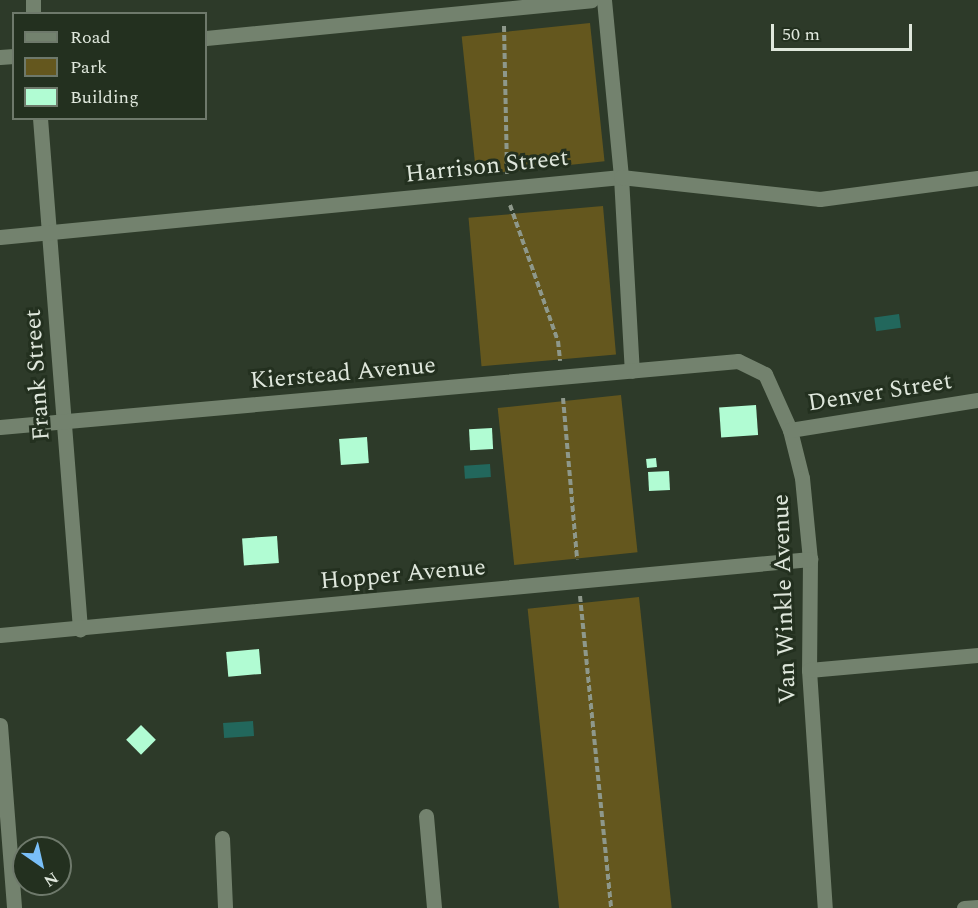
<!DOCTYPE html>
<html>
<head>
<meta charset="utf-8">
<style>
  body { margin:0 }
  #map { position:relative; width:978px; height:908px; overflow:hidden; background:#2d3a29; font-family:Spectral,serif }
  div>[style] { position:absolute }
  .green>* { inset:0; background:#64571e; transform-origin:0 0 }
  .water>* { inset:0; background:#22675c; transform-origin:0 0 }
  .building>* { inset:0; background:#b1fcd3; transform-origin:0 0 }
  .path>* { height:4px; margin-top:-2px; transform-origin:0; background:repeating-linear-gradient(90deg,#8e988b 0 6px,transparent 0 9px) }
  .minor>* { height:15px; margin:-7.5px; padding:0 7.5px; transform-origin:7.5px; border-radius:7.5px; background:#73826e }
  span { translate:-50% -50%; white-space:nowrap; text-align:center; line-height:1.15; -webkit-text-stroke:6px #23301f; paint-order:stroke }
  .street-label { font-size:24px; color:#dfe7dc }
  .legend { position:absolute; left:12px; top:12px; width:195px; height:108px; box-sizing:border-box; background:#23301f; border:2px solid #6e796b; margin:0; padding:8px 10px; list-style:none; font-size:18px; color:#dfe7dc }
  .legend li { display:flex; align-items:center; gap:12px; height:30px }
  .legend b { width:30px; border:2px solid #6e796b }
  .north { position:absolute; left:12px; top:836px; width:60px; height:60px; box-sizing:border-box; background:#23301f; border:2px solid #6e796b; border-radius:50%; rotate:146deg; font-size:16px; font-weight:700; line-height:24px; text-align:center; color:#dfe7dc }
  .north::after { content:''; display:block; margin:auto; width:21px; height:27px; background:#79bff8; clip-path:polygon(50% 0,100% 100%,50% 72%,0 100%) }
  .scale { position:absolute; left:771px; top:24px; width:141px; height:27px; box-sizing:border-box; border:3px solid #dfe7dc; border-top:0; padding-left:8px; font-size:18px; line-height:21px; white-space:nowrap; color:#dfe7dc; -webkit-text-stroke:4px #23301f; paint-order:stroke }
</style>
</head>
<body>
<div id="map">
  <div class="green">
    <i style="left:590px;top:23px;width:139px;height:129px;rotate:84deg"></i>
    <i style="left:603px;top:206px;width:149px;height:135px;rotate:85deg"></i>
    <i style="left:621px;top:395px;width:158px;height:124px;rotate:84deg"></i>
    <i style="left:639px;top:597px;width:313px;height:112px;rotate:84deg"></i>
  </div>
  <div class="water">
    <i style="left:899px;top:314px;width:14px;height:25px;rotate:82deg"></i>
    <i style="left:490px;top:464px;width:13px;height:26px;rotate:86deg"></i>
    <i style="left:253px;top:721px;width:15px;height:30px;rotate:86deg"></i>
  </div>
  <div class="building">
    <i style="left:756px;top:405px;width:30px;height:37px;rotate:86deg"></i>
    <i style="left:492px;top:428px;width:21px;height:23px;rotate:87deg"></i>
    <i style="left:367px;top:437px;width:26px;height:28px;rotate:86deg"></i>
    <i style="left:656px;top:458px;width:9px;height:10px;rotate:84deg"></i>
    <i style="left:669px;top:471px;width:19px;height:21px;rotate:87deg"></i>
    <i style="left:277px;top:536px;width:27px;height:35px;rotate:86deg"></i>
    <i style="left:259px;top:649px;width:25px;height:33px;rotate:85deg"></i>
    <i style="left:141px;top:725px;width:21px;height:21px;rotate:45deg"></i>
  </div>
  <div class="path">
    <i style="left:504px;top:26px;width:148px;rotate:88.8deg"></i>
    <i style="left:510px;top:205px;width:144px;rotate:70.6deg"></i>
    <i style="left:558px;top:341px;width:20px;rotate:84deg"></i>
    <i style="left:563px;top:398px;width:162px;rotate:85deg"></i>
    <i style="left:580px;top:596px;width:314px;rotate:84.3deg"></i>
  </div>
  <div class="minor">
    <i style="left:33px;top:0;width:14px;rotate:90deg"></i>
    <i style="left:604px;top:0;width:178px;rotate:84.5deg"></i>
    <i style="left:621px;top:177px;width:194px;rotate:86.8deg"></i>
    <i style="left:206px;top:38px;width:387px;rotate:-5.6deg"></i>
    <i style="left:0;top:57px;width:14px;rotate:-4deg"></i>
    <i style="left:40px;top:118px;width:513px;rotate:85.52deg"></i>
    <i style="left:0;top:237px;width:624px;rotate:-5.52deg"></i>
    <i style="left:621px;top:177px;width:200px;rotate:6.3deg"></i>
    <i style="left:820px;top:199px;width:159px;rotate:-7.6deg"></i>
    <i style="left:0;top:427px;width:741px;rotate:-5.11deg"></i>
    <i style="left:738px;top:361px;width:30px;rotate:26deg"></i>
    <i style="left:765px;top:374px;width:61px;rotate:65.9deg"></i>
    <i style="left:790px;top:430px;width:49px;rotate:76deg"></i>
    <i style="left:802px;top:478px;width:81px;rotate:84.4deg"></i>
    <i style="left:810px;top:559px;width:111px;rotate:90.5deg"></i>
    <i style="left:809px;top:670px;width:239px;rotate:86.2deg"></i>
    <i style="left:790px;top:430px;width:190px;rotate:-9.1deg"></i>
    <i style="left:0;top:635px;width:814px;rotate:-5.36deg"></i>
    <i style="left:809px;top:670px;width:170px;rotate:-5.1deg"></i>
    <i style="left:0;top:725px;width:184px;rotate:85.6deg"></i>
    <i style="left:426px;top:816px;width:92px;rotate:85deg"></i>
    <i style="left:222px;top:838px;width:70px;rotate:87.5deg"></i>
    <i style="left:964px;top:908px;width:14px;rotate:-4deg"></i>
  </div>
  <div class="street-label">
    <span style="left:487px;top:167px;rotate:-6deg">Harrison Street</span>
    <span style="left:343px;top:374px;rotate:-5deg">Kierstead Avenue</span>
    <span style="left:38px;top:375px;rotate:-94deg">Frank Street</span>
    <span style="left:880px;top:393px;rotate:-9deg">Denver Street</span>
    <span style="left:403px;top:575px;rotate:-5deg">Hopper Avenue</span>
    <span style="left:785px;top:599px;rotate:-92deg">Van Winkle Avenue</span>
  </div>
  <ul class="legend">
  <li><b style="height:8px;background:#73826e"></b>Road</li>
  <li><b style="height:16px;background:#64571e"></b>Park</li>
  <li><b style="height:16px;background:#b1fcd3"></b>Building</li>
  </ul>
  <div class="north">N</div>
  <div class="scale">50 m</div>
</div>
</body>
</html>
